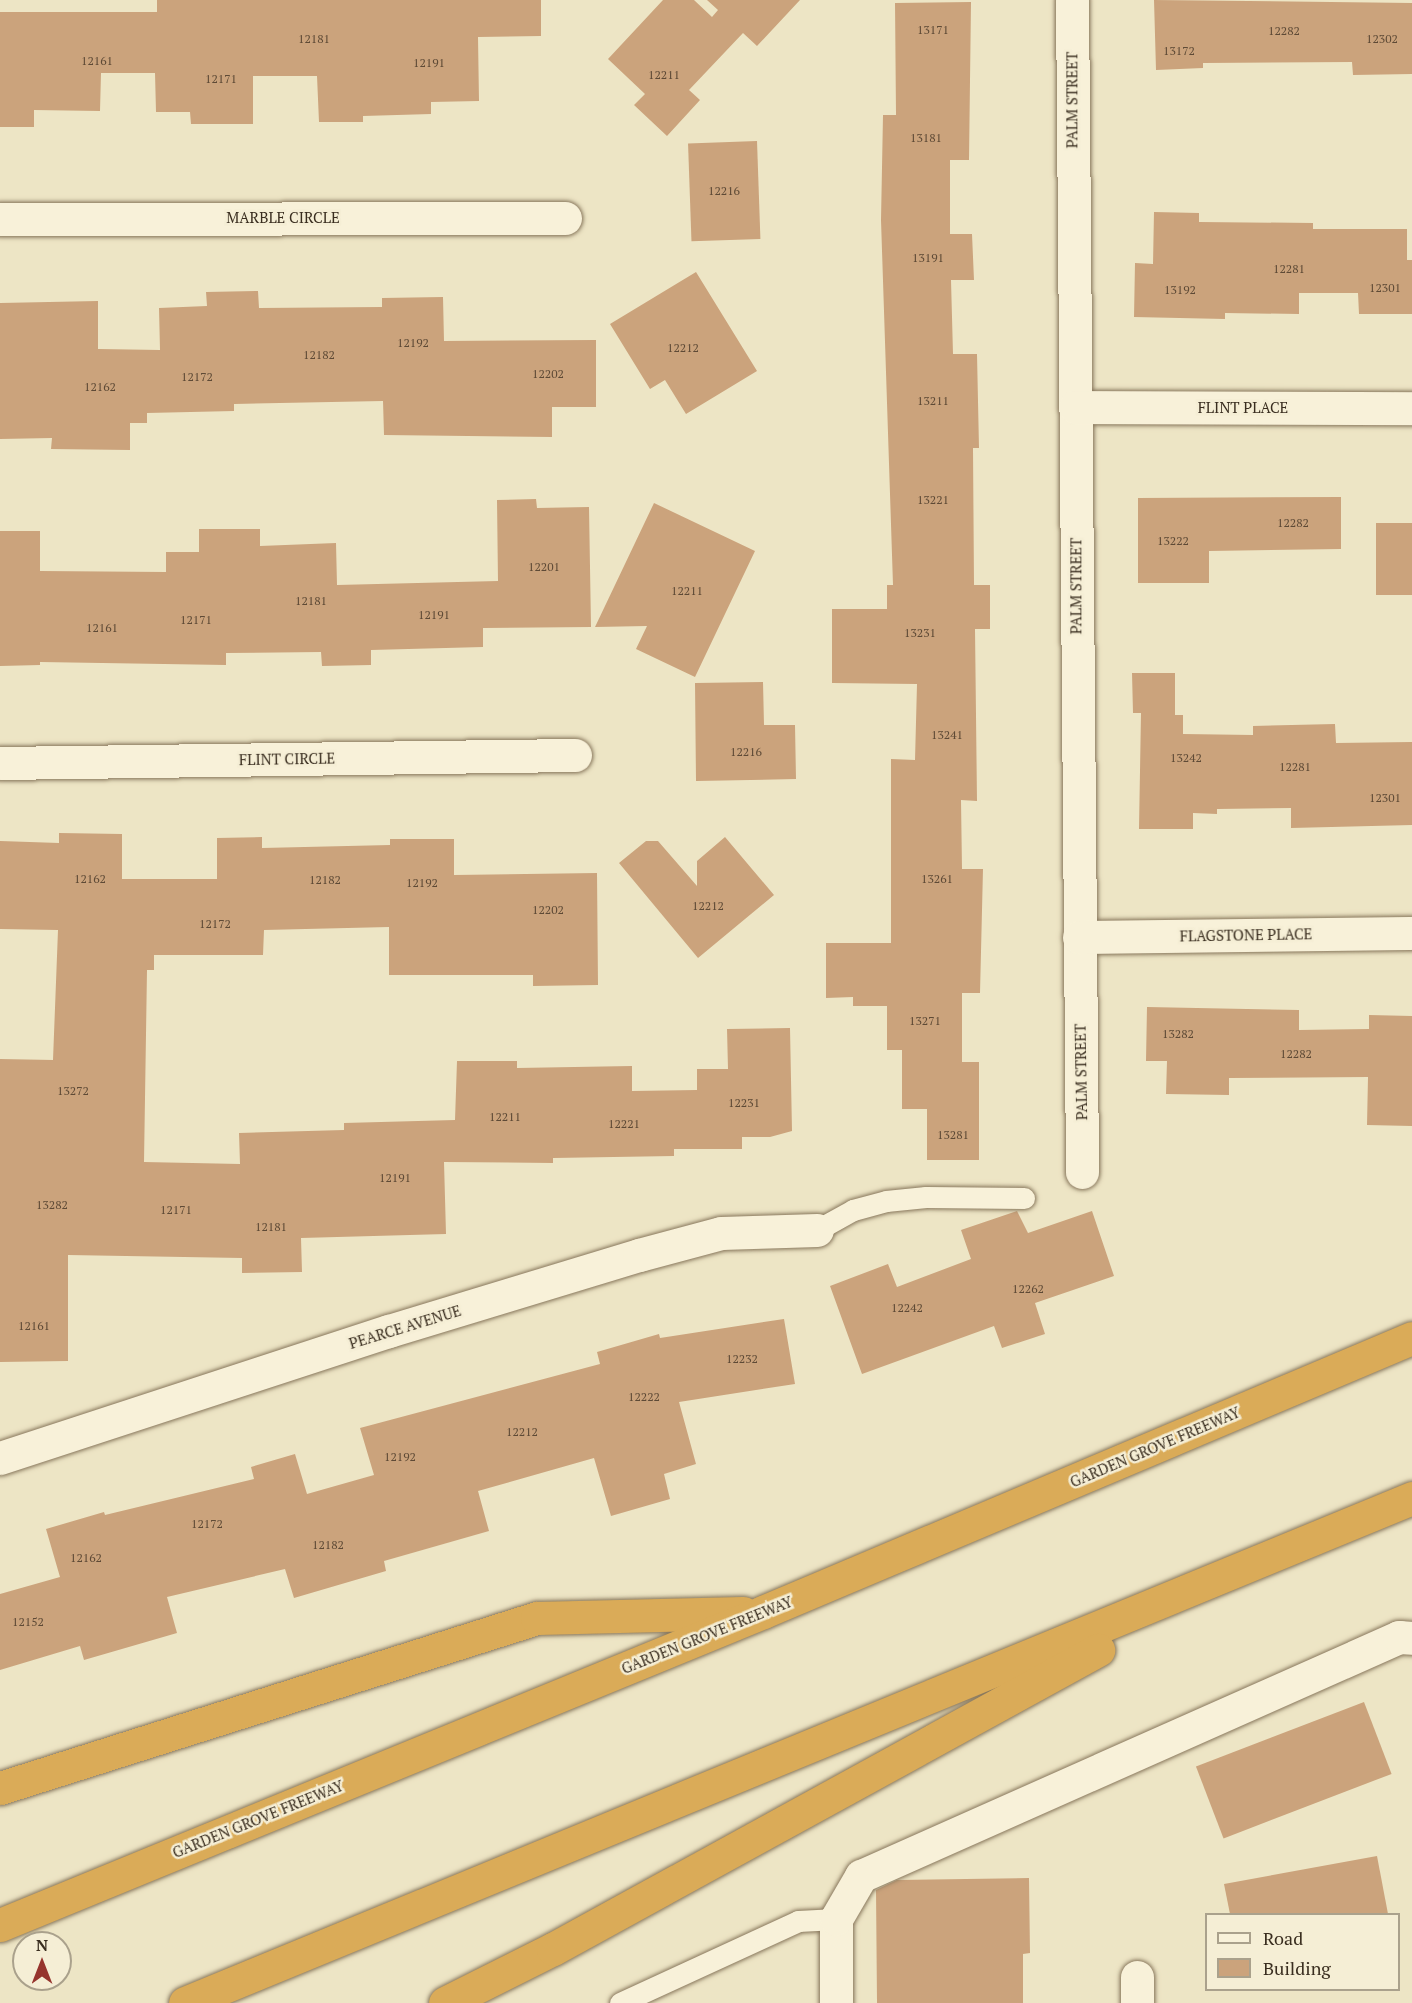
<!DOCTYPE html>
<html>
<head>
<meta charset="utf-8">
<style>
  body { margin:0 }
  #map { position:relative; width:1412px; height:2003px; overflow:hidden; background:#ede5c5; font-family:"PT Serif",serif }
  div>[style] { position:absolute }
  .building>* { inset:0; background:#cba37c; transform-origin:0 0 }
  .roads { filter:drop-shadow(0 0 2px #88775c) drop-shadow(0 0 2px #88775c) }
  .service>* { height:21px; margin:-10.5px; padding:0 10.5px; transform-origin:10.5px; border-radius:10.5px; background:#f8f1d9 }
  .minor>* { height:33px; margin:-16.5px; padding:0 16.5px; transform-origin:16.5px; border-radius:16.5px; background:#f8f1d9 }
  .motorway>* { height:33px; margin:-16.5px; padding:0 16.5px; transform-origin:16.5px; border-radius:16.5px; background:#daab58 }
  span { translate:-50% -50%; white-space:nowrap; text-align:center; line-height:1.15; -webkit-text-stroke:5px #f5eed5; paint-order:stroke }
  .number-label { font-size:12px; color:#5e4a36 }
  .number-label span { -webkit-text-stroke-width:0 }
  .street-label { font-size:15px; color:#392d1f }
  .legend { position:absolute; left:1205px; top:1913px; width:195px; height:78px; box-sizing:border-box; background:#f5eed5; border:2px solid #aaa18c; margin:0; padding:8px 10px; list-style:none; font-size:18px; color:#392d1f }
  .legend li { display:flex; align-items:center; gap:12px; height:30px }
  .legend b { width:30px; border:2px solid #aaa18c }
  .north { position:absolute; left:12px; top:1931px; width:60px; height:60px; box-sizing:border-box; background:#f5eed5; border:2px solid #aaa18c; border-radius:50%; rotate:0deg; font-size:16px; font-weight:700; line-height:24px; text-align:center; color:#392d1f }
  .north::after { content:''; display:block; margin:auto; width:21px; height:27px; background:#96342d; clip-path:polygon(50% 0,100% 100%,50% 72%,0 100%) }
</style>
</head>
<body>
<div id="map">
  <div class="building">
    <i style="clip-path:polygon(157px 0,541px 0,541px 36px,478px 37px,479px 101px,431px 102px,431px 114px,363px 116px,363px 122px,319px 122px,317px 76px,253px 76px,253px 124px,191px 124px,190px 112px,156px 112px,155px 73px,101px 73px,100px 111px,34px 110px,34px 127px,0 127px,0 12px,157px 12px)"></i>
    <i style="clip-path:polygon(663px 0,694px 0,712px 17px,718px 10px,707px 0,800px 0,757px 46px,743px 33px,689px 90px,700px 100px,667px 136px,634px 105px,645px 94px,608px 59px)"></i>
    <i style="clip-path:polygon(1154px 0,1412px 3px,1412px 74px,1353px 75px,1352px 62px,1203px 63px,1203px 68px,1156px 70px)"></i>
    <i style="clip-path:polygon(971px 2px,969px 160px,950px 160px,950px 234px,972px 234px,974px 280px,951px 280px,953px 354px,977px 354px,979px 448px,973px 448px,974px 585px,990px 585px,990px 629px,975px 629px,977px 801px,961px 800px,962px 869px,983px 869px,980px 993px,962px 993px,962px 1062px,979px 1062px,979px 1160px,927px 1160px,927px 1109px,902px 1109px,902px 1050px,887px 1050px,887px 1006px,853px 1006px,853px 997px,826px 998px,826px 943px,891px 943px,891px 759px,915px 760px,917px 684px,832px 683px,832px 609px,887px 609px,887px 585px,893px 585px,881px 220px,883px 115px,896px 115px,895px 3px)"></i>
    <i style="left:757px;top:141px;width:98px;height:69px;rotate:88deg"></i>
    <i style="clip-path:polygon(1154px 212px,1199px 213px,1199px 222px,1313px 223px,1313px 229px,1407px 229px,1407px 260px,1412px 260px,1412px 314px,1359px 314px,1358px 293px,1299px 293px,1299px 314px,1225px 313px,1225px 319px,1134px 317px,1135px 263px,1153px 264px)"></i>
    <i style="clip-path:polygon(696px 272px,757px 371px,686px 414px,665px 380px,650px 389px,610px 324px)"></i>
    <i style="clip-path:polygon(258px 291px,259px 308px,382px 307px,382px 298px,443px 297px,444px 341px,596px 340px,596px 407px,552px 407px,552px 437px,384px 435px,383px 401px,234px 404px,234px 411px,147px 413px,147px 423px,130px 423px,130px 450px,51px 449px,52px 438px,0 439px,0 303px,98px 301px,98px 349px,160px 350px,159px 308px,207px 306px,206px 292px)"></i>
    <i style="clip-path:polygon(1341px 497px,1341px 549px,1209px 551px,1209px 583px,1138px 583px,1138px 498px)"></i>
    <i style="clip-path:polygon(536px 499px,537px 508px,589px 507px,591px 627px,483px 628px,483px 647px,371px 650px,371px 665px,322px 666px,321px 652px,226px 653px,226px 665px,40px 662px,40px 665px,0 666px,0 531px,40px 531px,40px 571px,166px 572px,166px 552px,199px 552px,199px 529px,260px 529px,260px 546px,336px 543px,337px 585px,498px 581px,497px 500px)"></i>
    <i style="clip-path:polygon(654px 503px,755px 551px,695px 677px,636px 649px,647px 626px,595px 627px)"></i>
    <i style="left:1376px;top:523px;width:36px;height:72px"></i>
    <i style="clip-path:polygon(1132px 673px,1175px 673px,1175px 715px,1183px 715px,1183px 734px,1253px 735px,1253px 726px,1335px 724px,1336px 743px,1412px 742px,1412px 825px,1291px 828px,1291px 808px,1217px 809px,1217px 814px,1193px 813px,1193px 829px,1139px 829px,1141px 713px,1133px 713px)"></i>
    <i style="clip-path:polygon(763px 682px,764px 725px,795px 725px,796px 779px,696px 781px,695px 683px)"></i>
    <i style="clip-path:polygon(59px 833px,122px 834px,122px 879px,217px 879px,217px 838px,262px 837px,262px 848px,390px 845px,390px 839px,454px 839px,454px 875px,597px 873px,598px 985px,533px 986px,533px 975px,389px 975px,389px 927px,264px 930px,263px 955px,154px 955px,154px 970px,147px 970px,144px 1162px,240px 1164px,239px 1133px,344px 1130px,344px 1123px,455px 1120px,457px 1061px,517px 1061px,517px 1068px,632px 1066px,632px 1091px,697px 1090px,697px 1069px,728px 1069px,727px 1029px,790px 1028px,792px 1131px,770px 1137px,742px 1137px,742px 1149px,674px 1149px,674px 1156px,553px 1158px,553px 1163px,444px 1162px,446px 1234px,301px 1238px,302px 1272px,242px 1273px,242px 1258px,68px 1255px,68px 1361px,0 1362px,0 1059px,53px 1060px,58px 930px,0 929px,0 841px,59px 843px)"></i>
    <i style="clip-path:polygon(725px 837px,774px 895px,698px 958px,619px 863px,646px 841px,658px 841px,697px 886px,697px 861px)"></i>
    <i style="clip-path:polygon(1147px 1007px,1299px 1010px,1299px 1030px,1369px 1029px,1369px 1015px,1412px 1016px,1412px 1126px,1367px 1125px,1368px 1077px,1229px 1078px,1229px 1095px,1166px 1094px,1167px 1061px,1146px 1061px)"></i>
    <i style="clip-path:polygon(1017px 1211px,1028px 1233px,1092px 1211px,1114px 1276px,1035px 1303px,1045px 1334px,1002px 1348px,994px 1326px,862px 1374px,830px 1286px,888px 1264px,897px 1287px,971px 1259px,961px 1230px)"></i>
    <i style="clip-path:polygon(784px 1319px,795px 1384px,679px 1402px,696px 1464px,664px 1474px,670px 1499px,611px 1516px,594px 1458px,478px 1491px,489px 1531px,384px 1561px,386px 1571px,294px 1598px,285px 1569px,167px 1597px,177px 1633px,84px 1660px,80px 1646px,0 1670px,0 1594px,60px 1577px,46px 1529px,104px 1512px,105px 1515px,254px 1479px,251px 1467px,295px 1454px,307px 1494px,374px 1475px,360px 1428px,600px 1364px,597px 1352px,659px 1334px,660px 1338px)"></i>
    <i style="left:1364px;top:1702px;width:77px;height:180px;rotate:69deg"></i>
    <i style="clip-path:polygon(1377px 1856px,1388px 1914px,1230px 1914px,1224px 1884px)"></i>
    <i style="clip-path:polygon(1029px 1878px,1030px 1953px,1023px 1954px,1023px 2003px,877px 2003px,876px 1890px,897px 1880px)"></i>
  </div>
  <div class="roads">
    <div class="service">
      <i style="left:817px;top:1230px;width:41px;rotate:-29.1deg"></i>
      <i style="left:853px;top:1210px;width:34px;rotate:-15deg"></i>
      <i style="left:886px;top:1201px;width:40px;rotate:-5.7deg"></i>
      <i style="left:926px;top:1197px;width:98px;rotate:0.6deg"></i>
      <i style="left:620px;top:2003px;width:196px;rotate:-24.7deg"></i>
      <i style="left:798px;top:1921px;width:38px;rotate:-3deg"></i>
    </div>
    <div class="minor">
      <i style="left:1072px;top:0;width:1172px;rotate:89.51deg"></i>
      <i style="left:0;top:219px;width:565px;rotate:-0.1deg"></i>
      <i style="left:1075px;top:407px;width:337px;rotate:0.2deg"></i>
      <i style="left:0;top:763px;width:575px;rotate:-0.8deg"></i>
      <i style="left:1079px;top:937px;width:333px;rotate:-0.7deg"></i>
      <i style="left:0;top:1458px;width:409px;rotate:-18.1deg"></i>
      <i style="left:389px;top:1331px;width:261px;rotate:-16.9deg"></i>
      <i style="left:639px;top:1255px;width:85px;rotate:-15deg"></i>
      <i style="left:721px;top:1233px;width:96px;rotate:-1.8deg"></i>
      <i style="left:1137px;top:1977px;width:26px;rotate:90deg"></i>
      <i style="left:836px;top:2003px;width:84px;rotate:-90deg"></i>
      <i style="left:836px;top:1919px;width:50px;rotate:-59.8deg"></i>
      <i style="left:861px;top:1876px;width:589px;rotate:-23.95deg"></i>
      <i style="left:1399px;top:1637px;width:13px;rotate:4deg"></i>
    </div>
    <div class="motorway">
      <i style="left:0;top:1788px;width:563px;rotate:-17.57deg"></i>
      <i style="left:537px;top:1618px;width:206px;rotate:-1.4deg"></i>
      <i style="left:0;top:1925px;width:825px;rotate:-22.3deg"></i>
      <i style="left:763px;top:1612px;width:704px;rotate:-22.89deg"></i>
      <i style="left:185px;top:2003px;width:1327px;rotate:-22.37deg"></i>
      <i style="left:445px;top:2003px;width:121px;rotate:-26.6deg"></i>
      <i style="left:553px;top:1949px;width:622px;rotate:-28.75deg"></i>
    </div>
  </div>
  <div class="number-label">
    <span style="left:933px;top:30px">13171</span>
    <span style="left:1284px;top:31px">12282</span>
    <span style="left:314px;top:39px">12181</span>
    <span style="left:1382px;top:39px">12302</span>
    <span style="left:1179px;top:51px">13172</span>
    <span style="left:97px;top:61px">12161</span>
    <span style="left:429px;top:63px">12191</span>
    <span style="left:664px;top:75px">12211</span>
    <span style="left:221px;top:79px">12171</span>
    <span style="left:926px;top:138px">13181</span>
    <span style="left:724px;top:191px">12216</span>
    <span style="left:928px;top:258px">13191</span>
    <span style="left:1289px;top:269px">12281</span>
    <span style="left:1385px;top:288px">12301</span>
    <span style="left:1180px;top:290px">13192</span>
    <span style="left:413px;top:343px">12192</span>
    <span style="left:683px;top:348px">12212</span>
    <span style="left:319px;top:355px">12182</span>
    <span style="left:548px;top:374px">12202</span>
    <span style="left:197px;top:377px">12172</span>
    <span style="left:100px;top:387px">12162</span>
    <span style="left:933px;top:401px">13211</span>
    <span style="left:933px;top:500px">13221</span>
    <span style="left:1293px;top:523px">12282</span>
    <span style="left:1173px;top:541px">13222</span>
    <span style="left:544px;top:567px">12201</span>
    <span style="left:687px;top:591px">12211</span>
    <span style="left:311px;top:601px">12181</span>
    <span style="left:434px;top:615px">12191</span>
    <span style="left:196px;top:620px">12171</span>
    <span style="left:102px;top:628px">12161</span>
    <span style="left:920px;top:633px">13231</span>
    <span style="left:947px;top:735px">13241</span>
    <span style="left:746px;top:752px">12216</span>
    <span style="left:1186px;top:758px">13242</span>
    <span style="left:1295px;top:767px">12281</span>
    <span style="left:1385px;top:798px">12301</span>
    <span style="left:90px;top:879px">12162</span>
    <span style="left:937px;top:879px">13261</span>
    <span style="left:325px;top:880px">12182</span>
    <span style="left:422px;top:883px">12192</span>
    <span style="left:708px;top:906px">12212</span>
    <span style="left:548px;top:910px">12202</span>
    <span style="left:215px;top:924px">12172</span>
    <span style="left:925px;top:1021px">13271</span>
    <span style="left:1178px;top:1034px">13282</span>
    <span style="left:1296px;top:1054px">12282</span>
    <span style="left:73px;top:1091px">13272</span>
    <span style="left:744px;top:1103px">12231</span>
    <span style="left:505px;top:1117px">12211</span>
    <span style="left:624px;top:1124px">12221</span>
    <span style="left:953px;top:1135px">13281</span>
    <span style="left:395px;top:1178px">12191</span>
    <span style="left:52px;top:1205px">13282</span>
    <span style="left:176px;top:1210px">12171</span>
    <span style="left:271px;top:1227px">12181</span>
    <span style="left:1028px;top:1289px">12262</span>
    <span style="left:907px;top:1308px">12242</span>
    <span style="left:34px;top:1326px">12161</span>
    <span style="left:742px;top:1359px">12232</span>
    <span style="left:644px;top:1397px">12222</span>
    <span style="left:522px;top:1432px">12212</span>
    <span style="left:400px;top:1457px">12192</span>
    <span style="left:207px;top:1524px">12172</span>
    <span style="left:328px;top:1545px">12182</span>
    <span style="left:86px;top:1558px">12162</span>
    <span style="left:28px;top:1622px">12152</span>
  </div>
  <div class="street-label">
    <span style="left:1072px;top:100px;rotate:-90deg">PALM STREET</span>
    <span style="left:283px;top:218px">MARBLE CIRCLE</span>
    <span style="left:1243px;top:408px">FLINT PLACE</span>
    <span style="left:1076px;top:586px;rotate:-90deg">PALM STREET</span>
    <span style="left:287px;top:759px;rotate:-1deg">FLINT CIRCLE</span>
    <span style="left:1246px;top:935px;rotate:-1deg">FLAGSTONE PLACE</span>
    <span style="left:1081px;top:1072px;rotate:-91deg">PALM STREET</span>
    <span style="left:405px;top:1327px;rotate:-17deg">PEARCE AVENUE</span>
    <span style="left:1155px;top:1447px;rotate:-23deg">GARDEN GROVE FREEWAY</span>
    <span style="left:707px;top:1635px;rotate:-22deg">GARDEN GROVE FREEWAY</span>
    <span style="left:258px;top:1819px;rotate:-22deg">GARDEN GROVE FREEWAY</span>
  </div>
  <ul class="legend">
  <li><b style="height:8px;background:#f8f1d9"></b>Road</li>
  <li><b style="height:16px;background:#cba37c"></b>Building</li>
  </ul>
  <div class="north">N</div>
</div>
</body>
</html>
